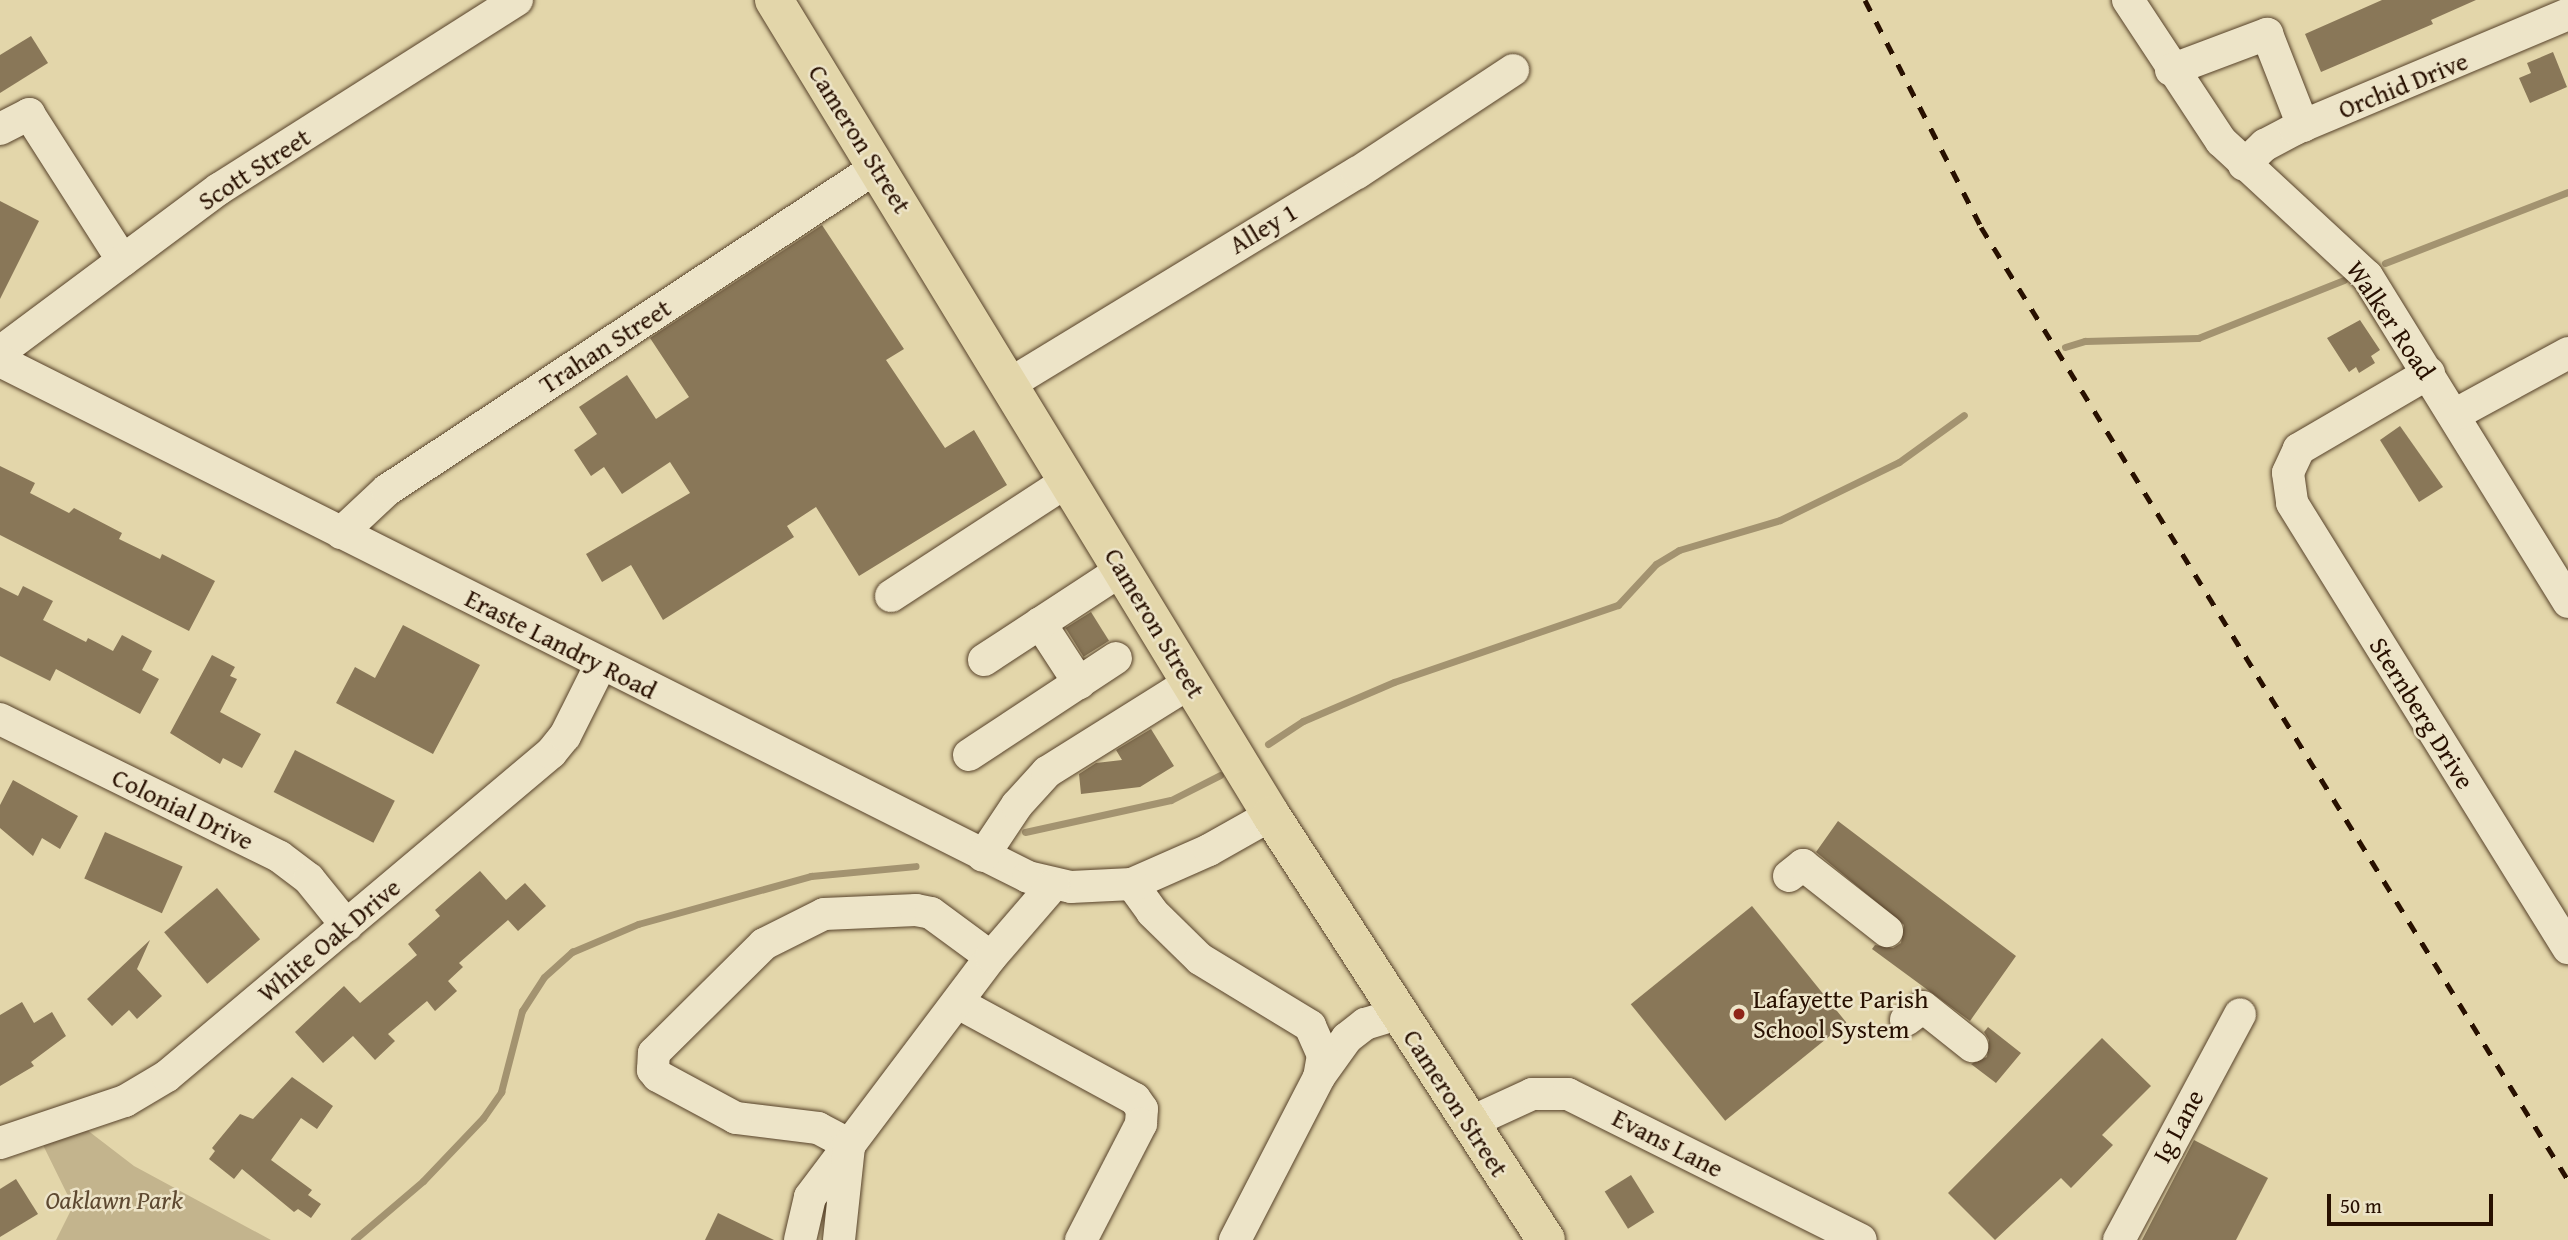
<!DOCTYPE html>
<html>
<head>
<meta charset="utf-8">
<style>
  body { margin:0 }
  #map { position:relative; width:2568px; height:1240px; overflow:hidden; background:#e3d6aa; font-family:"Gentium Book Plus",serif }
  div>[style] { position:absolute }
  .green>* { inset:0; background:#c3b48d }
  .stream>* { height:7px; margin:-3.5px; padding:0 3.5px; transform-origin:3.5px; border-radius:3.5px; background:#a39370 }
  .building>* { inset:0; background:#897758; transform-origin:0 0 }
  .roads { filter:drop-shadow(0 0 2px #57422a) drop-shadow(0 0 2px #57422a) }
  .minor>* { height:32px; margin:-16px; padding:0 16px; transform-origin:16px; border-radius:16px; background:#ede4c8 }
  .major>* { height:38px; margin:-19px; padding:0 19px; transform-origin:19px; border-radius:19px; background:#e3d6aa }
  .rail>* { height:5px; margin-top:-2.5px; transform-origin:0; background:repeating-linear-gradient(90deg,#281000 0 12px,transparent 0 24px) }
  .dots>* { width:19px; height:19px; translate:-50% -50%; box-sizing:border-box; border:4px solid #ede4c8; border-radius:50% }
  span { translate:-50% -50%; white-space:nowrap; text-align:center; line-height:1.15; -webkit-text-stroke:5px #ede4c8; paint-order:stroke }
  .street-label { font-size:26px; color:#281000 }
  .poi-label { font-size:26px; color:#281000 }
  .left { translate:0 -50%; text-align:left }
  .park-label { font-size:26px; color:#5e4931; font-style:italic }
  .scale { position:absolute; left:2327px; top:1194px; width:166px; height:32px; box-sizing:border-box; border:4px solid #281000; border-top:0; padding-left:9px; font-size:21px; line-height:24px; white-space:nowrap; color:#281000; -webkit-text-stroke:5px #ede4c8; paint-order:stroke }
</style>
</head>
<body>
<div id="map">
  <div class="green">
    <i style="clip-path:polygon(78px 1123px,134px 1166px,271px 1240px,56px 1240px,73px 1206px,41px 1141px)"></i>
  </div>
  <div class="stream">
    <i style="left:2385px;top:263px;width:196px;rotate:-21.2deg"></i>
    <i style="left:2065px;top:347px;width:21px;rotate:-17deg"></i>
    <i style="left:2085px;top:341px;width:113px;rotate:-1.5deg"></i>
    <i style="left:2198px;top:338px;width:157px;rotate:-21.7deg"></i>
    <i style="left:1268px;top:744px;width:42px;rotate:-33.3deg"></i>
    <i style="left:1303px;top:721px;width:99px;rotate:-23.2deg"></i>
    <i style="left:1394px;top:682px;width:237px;rotate:-19deg"></i>
    <i style="left:1618px;top:605px;width:56px;rotate:-47.2deg"></i>
    <i style="left:1656px;top:564px;width:27px;rotate:-31deg"></i>
    <i style="left:1679px;top:550px;width:105px;rotate:-16.5deg"></i>
    <i style="left:1780px;top:520px;width:132px;rotate:-26deg"></i>
    <i style="left:1899px;top:462px;width:80px;rotate:-35.9deg"></i>
    <i style="left:1025px;top:832px;width:149px;rotate:-12.4deg"></i>
    <i style="left:1171px;top:800px;width:55px;rotate:-27deg"></i>
    <i style="left:354px;top:1240px;width:91px;rotate:-40.5deg"></i>
    <i style="left:423px;top:1181px;width:87px;rotate:-46.4deg"></i>
    <i style="left:483px;top:1118px;width:32px;rotate:-55deg"></i>
    <i style="left:501px;top:1092px;width:84px;rotate:-75.5deg"></i>
    <i style="left:522px;top:1011px;width:40px;rotate:-57.1deg"></i>
    <i style="left:544px;top:977px;width:38px;rotate:-42deg"></i>
    <i style="left:572px;top:952px;width:72px;rotate:-23deg"></i>
    <i style="left:638px;top:924px;width:180px;rotate:-15.5deg"></i>
    <i style="left:811px;top:876px;width:105px;rotate:-5.4deg"></i>
  </div>
  <div class="building">
    <i style="clip-path:polygon(2382px 0,2476px 0,2431px 20px,2433px 24px,2321px 72px,2305px 34px)"></i>
    <i style="clip-path:polygon(31px 36px,48px 63px,0 93px,0 55px)"></i>
    <i style="clip-path:polygon(2553px 52px,2567px 87px,2530px 103px,2519px 78px,2531px 73px,2527px 63px)"></i>
    <i style="clip-path:polygon(0 201px,39px 221px,0 299px)"></i>
    <i style="clip-path:polygon(822px 225px,904px 349px,886px 360px,945px 448px,974px 430px,1007px 485px,859px 576px,816px 507px,787px 526px,794px 537px,663px 620px,631px 565px,602px 582px,586px 554px,690px 493px,670px 462px,622px 494px,604px 467px,591px 476px,574px 450px,597px 434px,579px 407px,627px 375px,656px 419px,689px 397px,650px 338px)"></i>
    <i style="clip-path:polygon(2360px 320px,2380px 350px,2371px 356px,2375px 363px,2359px 373px,2356px 367px,2349px 372px,2327px 338px)"></i>
    <i style="clip-path:polygon(2400px 426px,2443px 487px,2419px 502px,2380px 440px)"></i>
    <i style="clip-path:polygon(0 466px,35px 483px,30px 493px,69px 513px,74px 508px,122px 533px,119px 539px,160px 559px,162px 554px,215px 581px,189px 631px,0 535px)"></i>
    <i style="clip-path:polygon(23px 586px,53px 601px,43px 620px,86px 642px,88px 638px,113px 651px,122px 635px,152px 651px,142px 670px,159px 679px,140px 714px,56px 669px,50px 681px,0 656px,0 587px,18px 596px)"></i>
    <i style="left:1091px;top:612px;width:34px;height:30px;rotate:58deg"></i>
    <i style="clip-path:polygon(403px 625px,480px 665px,433px 754px,336px 703px,355px 667px,375px 678px)"></i>
    <i style="clip-path:polygon(212px 655px,235px 667px,230px 676px,237px 679px,220px 712px,261px 734px,242px 768px,223px 758px,220px 764px,170px 733px)"></i>
    <i style="clip-path:polygon(1151px 729px,1174px 766px,1140px 787px,1081px 794px,1079px 774px,1096px 763px,1122px 760px,1116px 750px)"></i>
    <i style="left:295px;top:750px;width:112px;height:47px;rotate:27deg"></i>
    <i style="clip-path:polygon(13px 780px,78px 816px,60px 849px,42px 838px,33px 856px,0 828px,0 805px)"></i>
    <i style="clip-path:polygon(1838px 821px,2016px 956px,1970px 1021px,1872px 949px,1875px 945px,1893px 948px,1901px 943px,1904px 925px,1816px 852px)"></i>
    <i style="left:105px;top:832px;width:85px;height:51px;rotate:24deg"></i>
    <i style="clip-path:polygon(480px 871px,506px 900px,525px 883px,546px 906px,518px 931px,508px 920px,459px 963px,463px 967px,448px 981px,457px 991px,435px 1011px,427px 1001px,388px 1034px,395px 1041px,375px 1060px,353px 1036px,323px 1063px,295px 1032px,344px 986px,360px 1003px,417px 955px,408px 944px,440px 916px,435px 910px)"></i>
    <i style="left:217px;top:888px;width:67px;height:69px;rotate:50deg"></i>
    <i style="left:1752px;top:906px;width:150px;height:156px;rotate:51deg"></i>
    <i style="clip-path:polygon(150px 940px,137px 969px,162px 996px,137px 1019px,129px 1010px,112px 1026px,87px 999px)"></i>
    <i style="clip-path:polygon(22px 1002px,34px 1023px,52px 1012px,66px 1036px,31px 1062px,34px 1066px,0 1086px,0 1015px)"></i>
    <i style="clip-path:polygon(1988px 1027px,2021px 1053px,1996px 1083px,1971px 1064px,1987px 1057px,1989px 1040px,1984px 1032px)"></i>
    <i style="clip-path:polygon(2102px 1038px,2151px 1086px,2102px 1135px,2113px 1145px,2071px 1188px,2061px 1178px,1995px 1240px,1948px 1193px)"></i>
    <i style="clip-path:polygon(292px 1077px,333px 1106px,317px 1129px,301px 1118px,271px 1160px,312px 1190px,308px 1195px,321px 1204px,311px 1218px,298px 1209px,294px 1212px,242px 1169px,234px 1179px,209px 1159px,215px 1151px,212px 1148px,240px 1114px,253px 1119px)"></i>
    <i style="clip-path:polygon(2194px 1140px,2268px 1178px,2236px 1240px,2142px 1240px)"></i>
    <i style="left:1631px;top:1175px;width:44px;height:31px;rotate:58deg"></i>
    <i style="clip-path:polygon(16px 1179px,38px 1214px,0 1237px,0 1189px)"></i>
    <i style="clip-path:polygon(718px 1213px,774px 1240px,705px 1240px)"></i>
  </div>
  <div class="roads">
    <div class="minor">
      <i style="left:2128px;top:0;width:169px;rotate:56.6deg"></i>
      <i style="left:2221px;top:141px;width:199px;rotate:42.8deg"></i>
      <i style="left:2367px;top:276px;width:383px;rotate:58.3deg"></i>
      <i style="left:2171px;top:70px;width:103px;rotate:-20.6deg"></i>
      <i style="left:2267px;top:34px;width:99px;rotate:68.6deg"></i>
      <i style="left:0;top:129px;width:33px;rotate:-27deg"></i>
      <i style="left:29px;top:114px;width:174px;rotate:57.4deg"></i>
      <i style="left:2244px;top:165px;width:29px;rotate:-44deg"></i>
      <i style="left:2265px;top:145px;width:34px;rotate:-28deg"></i>
      <i style="left:2295px;top:129px;width:296px;rotate:-22.8deg"></i>
      <i style="left:0;top:352px;width:273px;rotate:-36.7deg"></i>
      <i style="left:219px;top:189px;width:353px;rotate:-32.4deg"></i>
      <i style="left:0;top:361px;width:1150px;rotate:26.65deg"></i>
      <i style="left:1028px;top:877px;width:44px;rotate:13.1deg"></i>
      <i style="left:1071px;top:887px;width:61px;rotate:-2.8deg"></i>
      <i style="left:1132px;top:884px;width:84px;rotate:-23.8deg"></i>
      <i style="left:1209px;top:850px;width:71px;rotate:-29.4deg"></i>
      <i style="left:2429px;top:373px;width:151px;rotate:149.7deg"></i>
      <i style="left:2299px;top:449px;width:26px;rotate:115deg"></i>
      <i style="left:2288px;top:473px;width:30px;rotate:82deg"></i>
      <i style="left:2292px;top:503px;width:524px;rotate:58.19deg"></i>
      <i style="left:1011px;top:383px;width:405px;rotate:-31.3deg"></i>
      <i style="left:1357px;top:173px;width:187px;rotate:-33.4deg"></i>
      <i style="left:2454px;top:415px;width:130px;rotate:-28.5deg"></i>
      <i style="left:341px;top:533px;width:63px;rotate:-43.1deg"></i>
      <i style="left:387px;top:490px;width:587px;rotate:-33.39deg"></i>
      <i style="left:891px;top:596px;width:212px;rotate:-33.1deg"></i>
      <i style="left:1040px;top:623px;width:72px;rotate:57deg"></i>
      <i style="left:984px;top:660px;width:166px;rotate:-33.2deg"></i>
      <i style="left:0;top:719px;width:312px;rotate:26.2deg"></i>
      <i style="left:280px;top:857px;width:36px;rotate:37deg"></i>
      <i style="left:309px;top:879px;width:60px;rotate:51deg"></i>
      <i style="left:969px;top:755px;width:176px;rotate:-33.4deg"></i>
      <i style="left:983px;top:856px;width:61px;rotate:-56.3deg"></i>
      <i style="left:1017px;top:805px;width:45px;rotate:-47.7deg"></i>
      <i style="left:1047px;top:772px;width:170px;rotate:-32deg"></i>
      <i style="left:1789px;top:876px;width:18px;rotate:-38deg"></i>
      <i style="left:1803px;top:865px;width:107px;rotate:38.2deg"></i>
      <i style="left:1132px;top:884px;width:34px;rotate:54deg"></i>
      <i style="left:1152px;top:912px;width:67px;rotate:44.4deg"></i>
      <i style="left:1200px;top:959px;width:129px;rotate:31.3deg"></i>
      <i style="left:1310px;top:1026px;width:32px;rotate:66deg"></i>
      <i style="left:1323px;top:1055px;width:22px;rotate:100deg"></i>
      <i style="left:958px;top:1003px;width:201px;rotate:28.5deg"></i>
      <i style="left:1135px;top:1099px;width:12px;rotate:55deg"></i>
      <i style="left:1142px;top:1109px;width:15px;rotate:94deg"></i>
      <i style="left:1141px;top:1124px;width:131px;rotate:117.3deg"></i>
      <i style="left:1906px;top:1020px;width:21px;rotate:-37deg"></i>
      <i style="left:1923px;top:1007px;width:63px;rotate:38.5deg"></i>
      <i style="left:1469px;top:1123px;width:69px;rotate:-24.7deg"></i>
      <i style="left:1532px;top:1094px;width:36px"></i>
      <i style="left:1568px;top:1094px;width:327px;rotate:26.5deg"></i>
      <i style="left:0;top:1143px;width:132px;rotate:-18.6deg"></i>
      <i style="left:125px;top:1101px;width:49px;rotate:-30.8deg"></i>
      <i style="left:167px;top:1076px;width:502px;rotate:-40.07deg"></i>
      <i style="left:551px;top:753px;width:22px;rotate:-51deg"></i>
      <i style="left:565px;top:736px;width:80px;rotate:-63.4deg"></i>
      <i style="left:850px;top:1145px;width:36px;rotate:-152deg"></i>
      <i style="left:818px;top:1128px;width:83px;rotate:-173deg"></i>
      <i style="left:736px;top:1118px;width:89px;rotate:-151.7deg"></i>
      <i style="left:658px;top:1076px;width:8px;rotate:-130deg"></i>
      <i style="left:653px;top:1070px;width:17px;rotate:-87deg"></i>
      <i style="left:654px;top:1053px;width:155px;rotate:-44.7deg"></i>
      <i style="left:764px;top:944px;width:67px;rotate:-26.6deg"></i>
      <i style="left:824px;top:914px;width:92px;rotate:-2.5deg"></i>
      <i style="left:916px;top:910px;width:15px;rotate:11deg"></i>
      <i style="left:931px;top:913px;width:74px;rotate:36.3deg"></i>
      <i style="left:800px;top:1240px;width:44px;rotate:-76.9deg"></i>
      <i style="left:810px;top:1197px;width:301px;rotate:-53deg"></i>
      <i style="left:991px;top:957px;width:96px;rotate:-49.2deg"></i>
      <i style="left:839px;top:1240px;width:95px;rotate:-83.9deg"></i>
      <i style="left:1235px;top:1240px;width:183px;rotate:-62.7deg"></i>
      <i style="left:1319px;top:1077px;width:48px;rotate:-54.3deg"></i>
      <i style="left:1347px;top:1038px;width:23px;rotate:-38deg"></i>
      <i style="left:1365px;top:1024px;width:34px;rotate:-17deg"></i>
      <i style="left:2119px;top:1240px;width:256px;rotate:-61.8deg"></i>
    </div>
    <div class="major">
      <i style="left:774px;top:0;width:955px;rotate:58.62deg"></i>
      <i style="left:1271px;top:815px;width:506px;rotate:57.09deg"></i>
    </div>
  </div>
  <div class="rail">
    <i style="left:1865px;top:0;width:255px;rotate:62.9deg"></i>
    <i style="left:1981px;top:227px;width:1119px;rotate:58.37deg"></i>
  </div>
  <div class="dots">
    <i style="left:1739px;top:1014px;background:#8f2418"></i>
  </div>
  <div class="street-label">
    <span style="left:2403px;top:85px;rotate:-22deg">Orchid Drive</span>
    <span style="left:860px;top:139px;rotate:58deg">Cameron Street</span>
    <span style="left:254px;top:169px;rotate:-33deg">Scott Street</span>
    <span style="left:1263px;top:228px;rotate:-31deg">Alley 1</span>
    <span style="left:2391px;top:320px;rotate:56deg">Walker Road</span>
    <span style="left:605px;top:346px;rotate:-33deg">Trahan Street</span>
    <span style="left:1155px;top:623px;rotate:59deg">Cameron Street</span>
    <span style="left:561px;top:644px;rotate:27deg">Eraste Landry Road</span>
    <span style="left:2422px;top:713px;rotate:58deg">Sternberg Drive</span>
    <span style="left:183px;top:809px;rotate:26deg">Colonial Drive</span>
    <span style="left:329px;top:940px;rotate:-40deg">White Oak Drive</span>
    <span style="left:1456px;top:1103px;rotate:57deg">Cameron Street</span>
    <span style="left:2178px;top:1126px;rotate:-62deg">Ig Lane</span>
    <span style="left:1668px;top:1143px;rotate:27deg">Evans Lane</span>
  </div>
  <div class="poi-label">
    <span class="left" style="left:1753px;top:1014px">Lafayette Parish<br>School System</span>
  </div>
  <div class="park-label">
    <span style="left:114px;top:1200px">Oaklawn Park</span>
  </div>
  <div class="scale">50 m</div>
</div>
</body>
</html>
